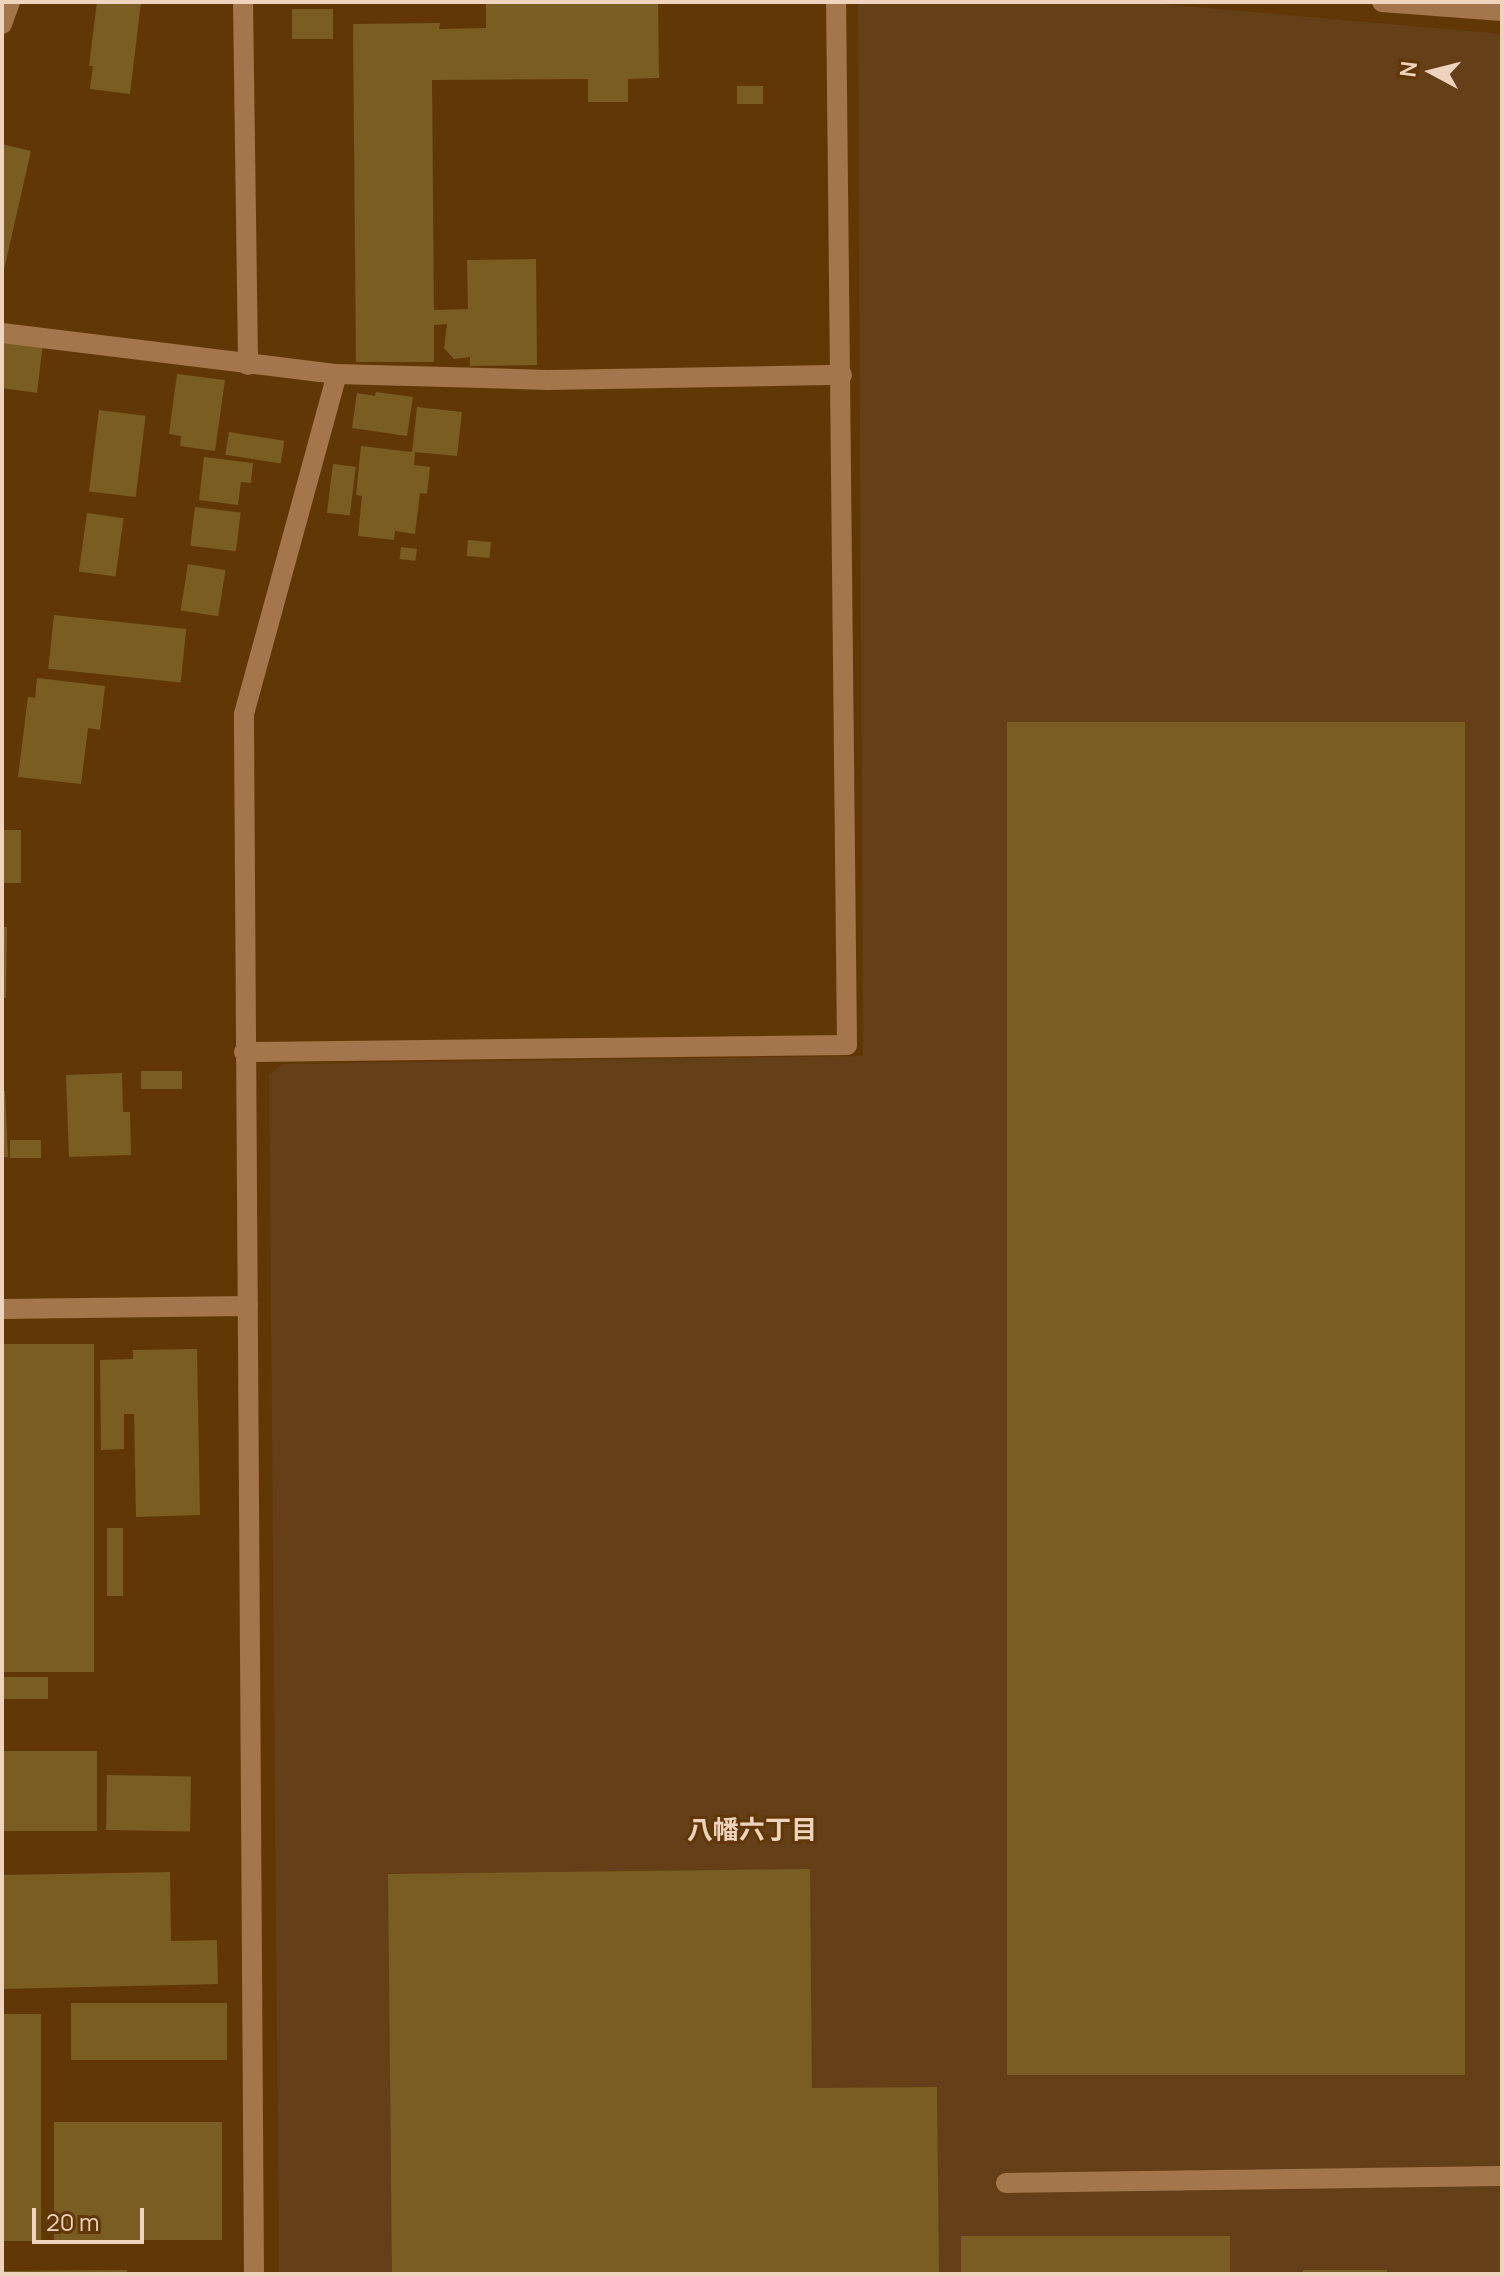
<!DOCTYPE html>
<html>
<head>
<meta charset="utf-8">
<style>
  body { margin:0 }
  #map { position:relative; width:1504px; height:2276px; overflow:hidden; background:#613805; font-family:Manrope,"Noto Sans JP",sans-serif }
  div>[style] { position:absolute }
  .built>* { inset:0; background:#643f17 }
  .building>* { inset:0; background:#795d23; transform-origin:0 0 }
  .minor>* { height:20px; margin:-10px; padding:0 10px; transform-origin:10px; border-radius:10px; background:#a4764b }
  span { translate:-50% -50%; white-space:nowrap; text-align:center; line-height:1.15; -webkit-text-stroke:6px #613805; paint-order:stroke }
  .neighbourhood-label { font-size:26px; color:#eed4be; font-weight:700 }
  .frame { position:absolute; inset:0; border:4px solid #eed4be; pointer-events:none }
  .north { position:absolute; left:1392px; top:32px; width:80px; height:80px; -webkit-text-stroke:6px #613805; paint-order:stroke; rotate:277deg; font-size:22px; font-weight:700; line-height:32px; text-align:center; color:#eed4be }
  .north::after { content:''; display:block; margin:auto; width:28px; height:36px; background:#eed4be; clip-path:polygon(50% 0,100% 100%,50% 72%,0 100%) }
  .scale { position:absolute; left:32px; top:2208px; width:112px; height:36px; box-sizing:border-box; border:4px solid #eed4be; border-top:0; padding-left:10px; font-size:24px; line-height:28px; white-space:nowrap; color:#eed4be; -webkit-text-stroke:6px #613805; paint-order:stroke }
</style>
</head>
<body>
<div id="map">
  <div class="built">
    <i style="clip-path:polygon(858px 2px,1139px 2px,1502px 34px,1502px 2274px,279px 2274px,269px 1075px,282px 1064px,863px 1056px)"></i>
  </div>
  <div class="building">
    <i style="clip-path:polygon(97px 2px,141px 2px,130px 94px,90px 89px,93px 66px,89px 66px)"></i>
    <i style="clip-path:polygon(658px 2px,659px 78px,628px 79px,628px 102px,588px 102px,588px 79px,432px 80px,434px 310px,468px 309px,467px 260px,536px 259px,537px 365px,470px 366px,470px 357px,454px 359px,444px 348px,447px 324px,434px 325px,434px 362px,356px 362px,353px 24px,440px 23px,439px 29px,486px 28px,486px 4px)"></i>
    <i style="left:292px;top:9px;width:41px;height:30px"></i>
    <i style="left:737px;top:86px;width:26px;height:18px"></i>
    <i style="clip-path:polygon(2px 144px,31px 151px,3px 274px,2px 274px)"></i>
    <i style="left:2px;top:341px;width:41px;height:47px;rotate:7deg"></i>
    <i style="clip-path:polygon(177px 374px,225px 380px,215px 451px,180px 446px,181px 436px,169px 434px)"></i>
    <i style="clip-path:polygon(376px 392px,413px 397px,407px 436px,352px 428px,357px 393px,375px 396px)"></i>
    <i style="clip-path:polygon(417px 407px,462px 412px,457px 456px,415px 452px,414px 465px,430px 467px,427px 494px,420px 493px,415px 534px,395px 531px,394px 540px,358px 536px,362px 496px,356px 495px,361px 446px,412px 452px)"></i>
    <i style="left:99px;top:410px;width:47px;height:82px;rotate:7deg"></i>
    <i style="left:229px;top:432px;width:56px;height:23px;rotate:9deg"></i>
    <i style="clip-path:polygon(204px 457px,253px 463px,251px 483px,241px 482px,238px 505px,199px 500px)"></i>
    <i style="left:333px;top:464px;width:23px;height:49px;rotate:7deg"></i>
    <i style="left:195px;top:507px;width:46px;height:39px;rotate:7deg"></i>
    <i style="left:87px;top:513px;width:37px;height:59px;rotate:8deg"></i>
    <i style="left:468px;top:540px;width:23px;height:16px;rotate:5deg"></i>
    <i style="left:401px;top:547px;width:16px;height:12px;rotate:7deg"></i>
    <i style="left:188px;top:564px;width:38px;height:47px;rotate:9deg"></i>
    <i style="left:54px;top:615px;width:133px;height:54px;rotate:6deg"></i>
    <i style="clip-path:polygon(37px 678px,105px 686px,100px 730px,88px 728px,81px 784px,18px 777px,28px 697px,35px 698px)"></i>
    <i style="left:1465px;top:722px;width:1353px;height:458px;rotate:90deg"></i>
    <i style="left:2px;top:830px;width:19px;height:53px"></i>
    <i style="clip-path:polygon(2px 927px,7px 927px,6px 998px,2px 998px)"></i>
    <i style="left:141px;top:1071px;width:41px;height:18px"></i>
    <i style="clip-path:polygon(122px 1073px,123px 1112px,130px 1112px,131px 1155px,69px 1157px,66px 1075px)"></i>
    <i style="clip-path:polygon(2px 1091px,5px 1091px,8px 1157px,2px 1157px)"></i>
    <i style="left:10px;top:1140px;width:31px;height:18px"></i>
    <i style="left:94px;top:1344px;width:328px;height:92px;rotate:90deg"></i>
    <i style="clip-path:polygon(197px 1349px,200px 1515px,136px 1517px,134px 1414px,124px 1414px,124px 1449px,101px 1450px,100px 1360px,133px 1359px,133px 1350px)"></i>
    <i style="left:107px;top:1528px;width:16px;height:68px"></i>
    <i style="left:2px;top:1677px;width:46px;height:22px"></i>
    <i style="left:2px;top:1751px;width:95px;height:80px"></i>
    <i style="left:107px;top:1775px;width:84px;height:55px;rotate:1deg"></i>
    <i style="clip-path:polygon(810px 1869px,812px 2088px,937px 2087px,939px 2274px,392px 2274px,388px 1874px)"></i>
    <i style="clip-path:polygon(170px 1872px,171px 1941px,217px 1940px,218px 1984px,2px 1989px,2px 1875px)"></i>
    <i style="left:227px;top:2003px;width:57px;height:156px;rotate:90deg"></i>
    <i style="left:41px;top:2014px;width:227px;height:39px;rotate:90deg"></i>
    <i style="left:54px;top:2122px;width:168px;height:118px"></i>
    <i style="left:1230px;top:2236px;width:38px;height:269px;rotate:90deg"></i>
    <i style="clip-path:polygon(127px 2270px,127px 2274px,2px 2274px,2px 2271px)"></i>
    <i style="left:1303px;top:2270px;width:84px;height:4px"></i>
  </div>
  <div class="minor">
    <i style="left:243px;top:2px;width:363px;rotate:89.2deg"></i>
    <i style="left:1382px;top:2px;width:120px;rotate:4.3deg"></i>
    <i style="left:2px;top:24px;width:23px;rotate:-70deg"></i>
    <i style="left:2px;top:333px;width:337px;rotate:7deg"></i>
    <i style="left:337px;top:374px;width:211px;rotate:1.6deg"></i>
    <i style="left:548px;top:380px;width:294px;rotate:-1deg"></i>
    <i style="left:244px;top:1052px;width:603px;rotate:-0.67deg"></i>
    <i style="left:847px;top:1045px;width:1043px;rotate:-90.6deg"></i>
    <i style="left:2px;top:1309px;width:246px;rotate:-0.7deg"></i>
    <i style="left:1006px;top:2183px;width:496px;rotate:-0.8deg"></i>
    <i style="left:254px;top:2274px;width:1560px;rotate:-90.37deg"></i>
    <i style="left:244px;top:714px;width:352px;rotate:-74.7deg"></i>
  </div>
  <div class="neighbourhood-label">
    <span style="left:752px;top:1830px">八幡六丁目</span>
  </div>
  <div class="frame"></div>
  <div class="north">N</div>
  <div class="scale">20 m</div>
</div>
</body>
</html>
